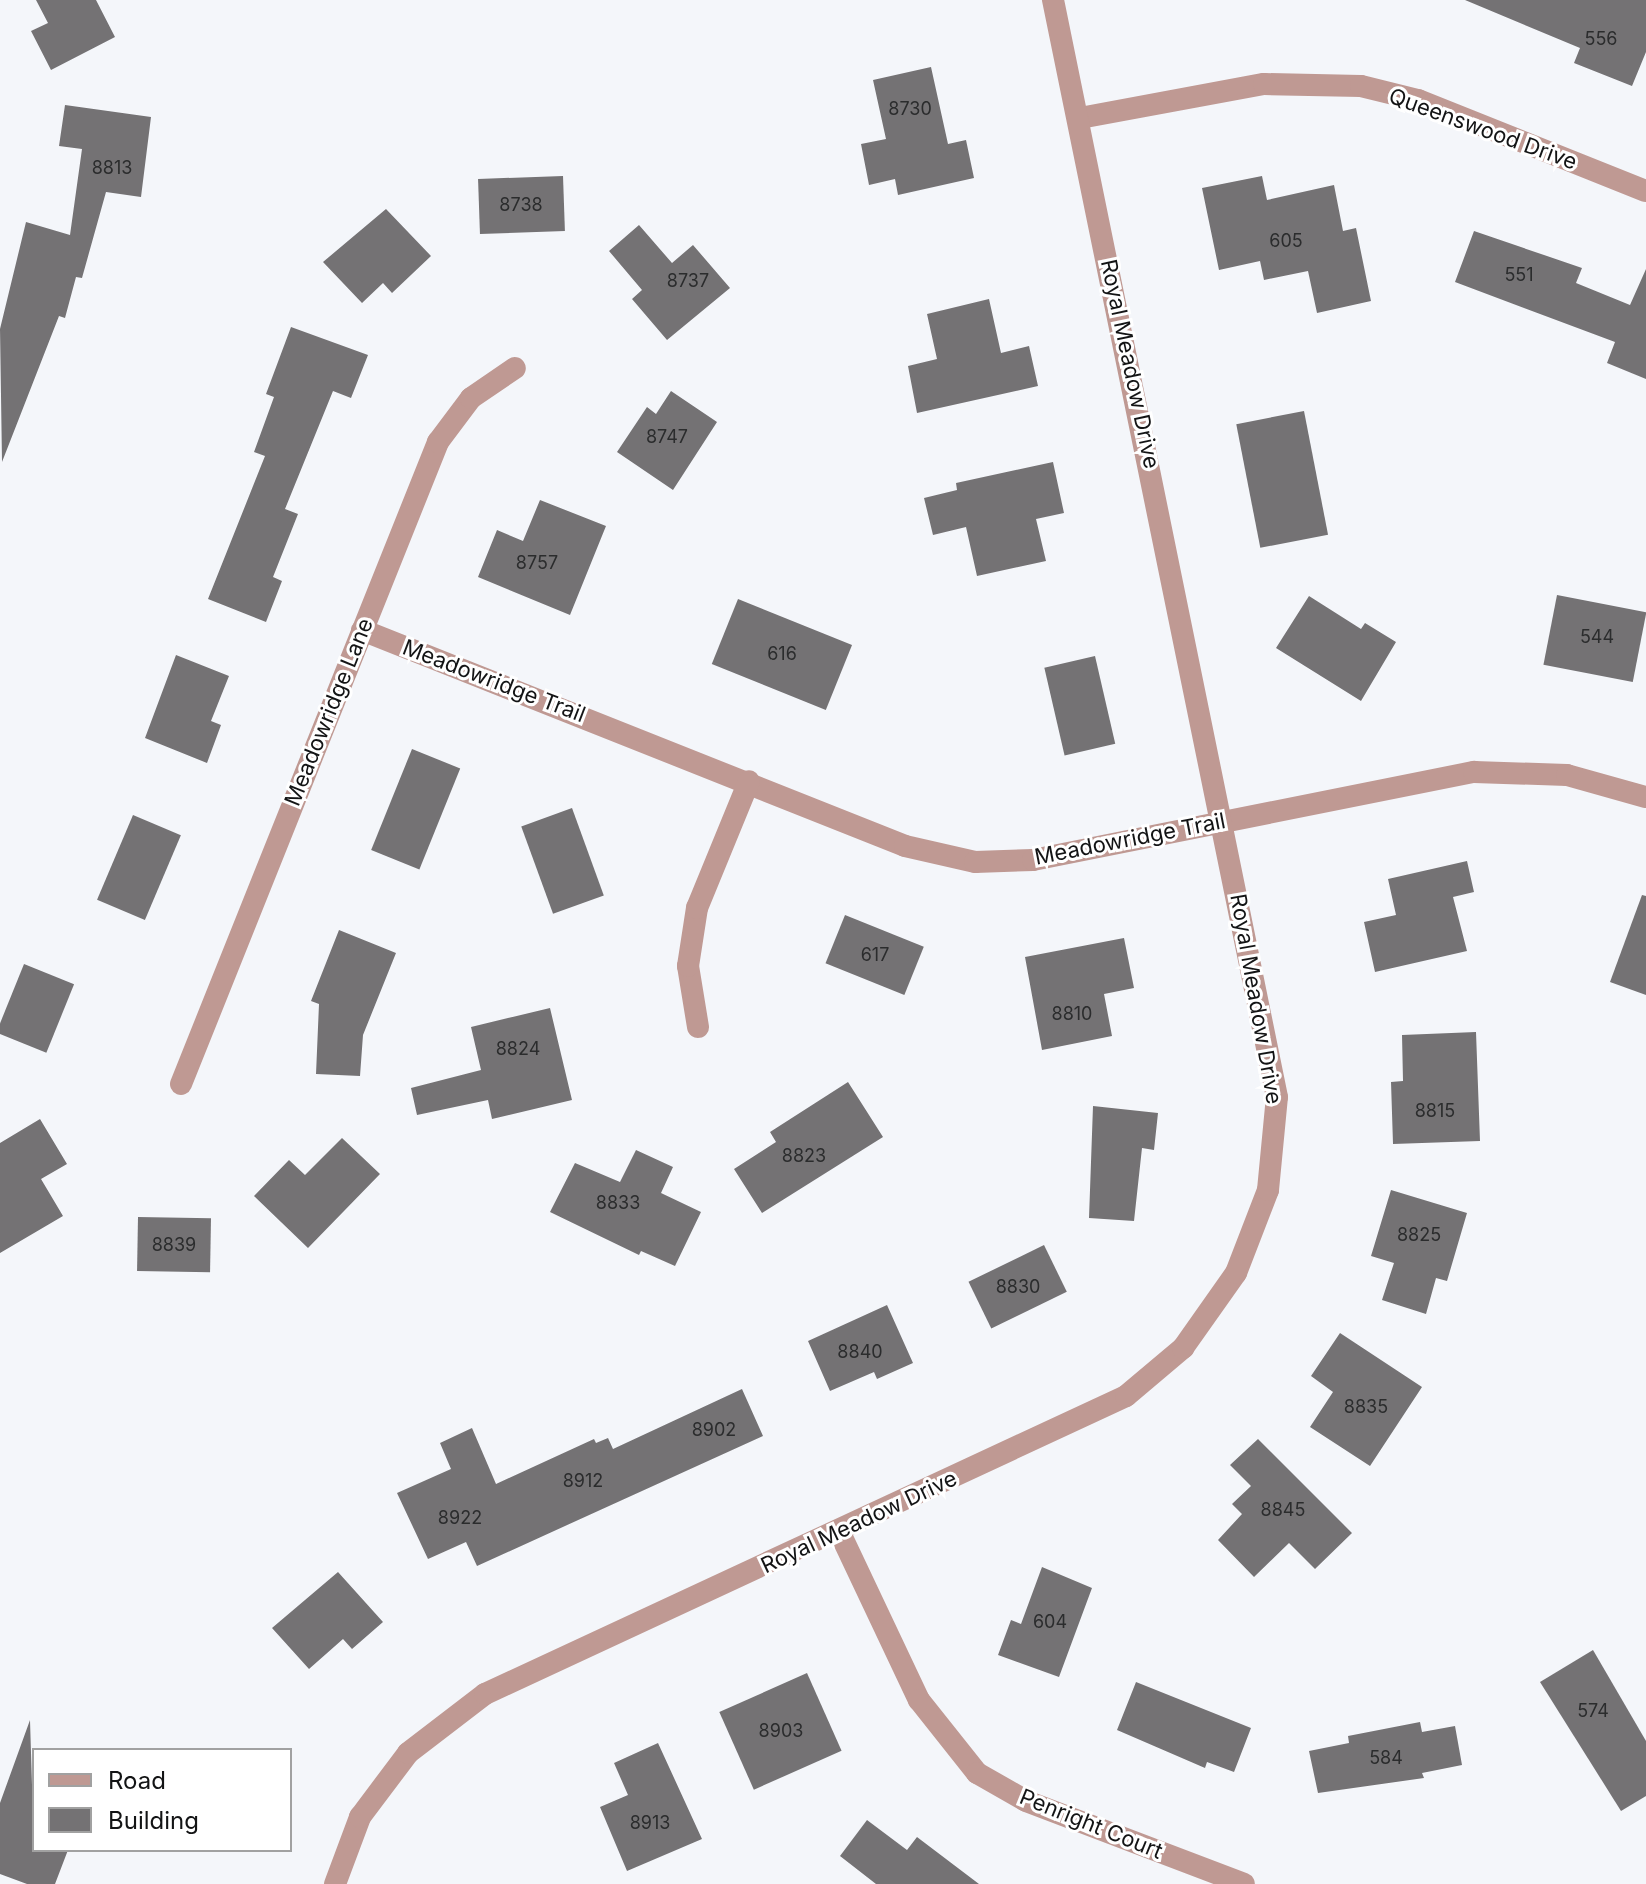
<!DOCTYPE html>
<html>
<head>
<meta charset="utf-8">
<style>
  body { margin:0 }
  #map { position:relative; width:1646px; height:1884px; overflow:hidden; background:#f4f6fa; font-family:Inter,sans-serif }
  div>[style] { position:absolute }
  .building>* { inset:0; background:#747274; transform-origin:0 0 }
  .minor>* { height:22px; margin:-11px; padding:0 11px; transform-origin:11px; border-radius:11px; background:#bf9993 }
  span { translate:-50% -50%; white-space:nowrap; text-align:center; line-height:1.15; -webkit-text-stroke:6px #fff; paint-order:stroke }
  .number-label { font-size:18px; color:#2b2c2d }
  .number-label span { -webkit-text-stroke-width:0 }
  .street-label { font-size:22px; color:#131415 }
  .legend { position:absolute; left:32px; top:1748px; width:260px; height:104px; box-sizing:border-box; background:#fff; border:2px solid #a1a1a1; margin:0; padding:10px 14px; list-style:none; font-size:24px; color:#131415 }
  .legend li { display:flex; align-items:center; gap:16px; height:40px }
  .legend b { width:40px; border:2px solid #a1a1a1 }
</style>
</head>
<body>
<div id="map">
  <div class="building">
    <i style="clip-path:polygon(36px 0,96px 0,115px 37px,51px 70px,31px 31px,48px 23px)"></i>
    <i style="clip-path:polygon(1465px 0,1646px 0,1646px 52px,1632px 86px,1574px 63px,1580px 48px)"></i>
    <i style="clip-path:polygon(931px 67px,948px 144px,966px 140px,974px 178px,898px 195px,895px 179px,869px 185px,861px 144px,886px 139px,873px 80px)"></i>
    <i style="clip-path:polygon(65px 105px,151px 117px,141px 197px,106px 192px,82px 278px,76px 277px,65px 318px,59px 316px,2px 462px,0 329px,26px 222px,70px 235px,82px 149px,59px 146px)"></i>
    <i style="left:563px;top:176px;width:55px;height:85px;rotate:88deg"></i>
    <i style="clip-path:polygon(1262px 176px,1267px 200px,1334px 185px,1343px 231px,1356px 228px,1371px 301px,1317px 313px,1308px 271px,1264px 280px,1260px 261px,1219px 270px,1202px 188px)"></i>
    <i style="clip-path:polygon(386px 209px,431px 256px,392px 293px,383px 283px,362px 303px,323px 262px)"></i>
    <i style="clip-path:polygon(639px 225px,672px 263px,693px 245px,730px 288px,667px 340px,632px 299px,642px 290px,609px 251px)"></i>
    <i style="clip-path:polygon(1474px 231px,1582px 268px,1576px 283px,1630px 305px,1646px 269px,1646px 379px,1607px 363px,1615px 342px,1455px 282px)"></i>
    <i style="clip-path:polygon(989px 299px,1001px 353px,1029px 346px,1038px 386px,917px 413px,908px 366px,937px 359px,927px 314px)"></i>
    <i style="clip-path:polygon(291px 327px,368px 355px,351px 398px,333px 391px,285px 509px,298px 514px,273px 577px,282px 581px,266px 622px,208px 599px,265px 456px,254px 452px,274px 397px,266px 394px)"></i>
    <i style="clip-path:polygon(671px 391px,717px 422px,673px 490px,617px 452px,647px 407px,656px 414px)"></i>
    <i style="left:1304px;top:411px;width:126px;height:69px;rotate:79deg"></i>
    <i style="clip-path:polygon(1053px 462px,1064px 513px,1036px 519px,1046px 561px,977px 576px,966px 527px,933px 535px,924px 498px,957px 490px,956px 483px)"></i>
    <i style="clip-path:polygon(540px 500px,606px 526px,570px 615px,478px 577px,497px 530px,523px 541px)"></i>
    <i style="left:1557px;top:595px;width:91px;height:71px;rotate:11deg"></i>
    <i style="clip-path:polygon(1309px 596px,1361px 629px,1365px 623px,1396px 642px,1361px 701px,1276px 648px)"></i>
    <i style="left:738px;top:599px;width:123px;height:70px;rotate:22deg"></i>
    <i style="clip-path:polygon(176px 655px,229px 676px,211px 721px,221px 725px,207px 763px,145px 738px)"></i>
    <i style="left:1095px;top:656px;width:90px;height:52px;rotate:77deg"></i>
    <i style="left:412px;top:749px;width:52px;height:109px;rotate:22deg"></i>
    <i style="left:572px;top:808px;width:93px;height:54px;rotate:70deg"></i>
    <i style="left:133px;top:815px;width:52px;height:92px;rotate:23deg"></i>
    <i style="clip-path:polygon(1467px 861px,1474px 892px,1453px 897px,1467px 951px,1375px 972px,1364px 922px,1396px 915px,1388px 879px)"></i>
    <i style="clip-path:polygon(1642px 895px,1646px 896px,1646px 995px,1610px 982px)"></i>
    <i style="left:845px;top:915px;width:85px;height:52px;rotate:22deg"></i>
    <i style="clip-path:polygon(339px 930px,396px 953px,363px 1035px,360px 1076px,316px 1074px,319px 1004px,311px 1001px)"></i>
    <i style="clip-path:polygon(1124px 938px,1134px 988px,1104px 994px,1112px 1036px,1042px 1050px,1025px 957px)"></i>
    <i style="left:24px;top:964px;width:54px;height:74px;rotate:22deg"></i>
    <i style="clip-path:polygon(550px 1008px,572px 1100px,492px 1119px,488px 1100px,417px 1115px,411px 1088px,481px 1070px,471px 1027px)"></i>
    <i style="clip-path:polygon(1476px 1032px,1480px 1141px,1393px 1144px,1391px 1082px,1403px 1081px,1402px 1035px)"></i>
    <i style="clip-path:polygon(848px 1082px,883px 1137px,762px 1213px,734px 1169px,776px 1142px,770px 1132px)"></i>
    <i style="clip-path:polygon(1093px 1106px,1158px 1113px,1154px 1150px,1142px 1148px,1134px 1221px,1089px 1218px)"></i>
    <i style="clip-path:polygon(40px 1119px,67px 1164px,41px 1179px,63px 1216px,0 1253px,0 1143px)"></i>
    <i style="clip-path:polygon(342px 1138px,380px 1174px,308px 1248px,254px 1196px,289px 1160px,305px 1175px)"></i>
    <i style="clip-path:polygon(636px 1150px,673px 1167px,661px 1193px,701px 1212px,675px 1266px,641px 1251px,639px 1255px,550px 1212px,575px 1163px,620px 1182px)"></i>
    <i style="clip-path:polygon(1391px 1190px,1467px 1213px,1447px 1281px,1436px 1278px,1426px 1314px,1382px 1300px,1394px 1263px,1371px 1256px)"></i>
    <i style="left:138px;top:1217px;width:73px;height:54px;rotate:1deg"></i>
    <i style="left:1044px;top:1245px;width:52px;height:84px;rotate:64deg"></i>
    <i style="clip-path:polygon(887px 1305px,913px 1363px,877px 1379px,874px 1372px,830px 1391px,808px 1341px)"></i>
    <i style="clip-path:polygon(1340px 1333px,1422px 1387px,1370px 1466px,1310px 1427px,1333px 1392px,1311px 1376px)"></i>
    <i style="clip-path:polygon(742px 1389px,763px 1436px,477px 1566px,466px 1542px,428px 1559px,397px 1493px,451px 1469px,440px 1443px,472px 1428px,496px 1484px,594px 1439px,596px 1443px,608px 1438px,613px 1449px)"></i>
    <i style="clip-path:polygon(1258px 1439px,1352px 1533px,1315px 1569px,1289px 1543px,1254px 1577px,1218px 1540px,1242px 1514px,1232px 1504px,1251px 1486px,1230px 1465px)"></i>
    <i style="clip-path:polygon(1042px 1567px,1092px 1588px,1059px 1677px,998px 1655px,1011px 1620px,1021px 1624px)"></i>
    <i style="clip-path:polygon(338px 1572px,383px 1622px,352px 1649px,343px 1639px,309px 1669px,272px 1628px)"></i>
    <i style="clip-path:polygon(1593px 1650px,1646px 1741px,1646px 1796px,1621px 1811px,1540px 1682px)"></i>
    <i style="left:807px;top:1673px;width:85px;height:96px;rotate:66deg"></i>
    <i style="clip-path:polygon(1136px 1682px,1251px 1728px,1234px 1772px,1207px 1762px,1205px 1768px,1117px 1730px)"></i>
    <i style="clip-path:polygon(30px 1720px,34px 1850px,68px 1850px,55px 1884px,27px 1884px,0 1874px,0 1803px)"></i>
    <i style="clip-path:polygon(1420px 1722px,1422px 1732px,1455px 1726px,1462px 1765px,1422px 1773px,1424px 1778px,1318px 1793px,1309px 1751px,1349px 1743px,1348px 1736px)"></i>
    <i style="clip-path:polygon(658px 1743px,702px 1839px,627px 1871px,600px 1807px,628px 1795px,614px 1763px)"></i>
    <i style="clip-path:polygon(867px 1820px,907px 1850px,917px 1837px,979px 1884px,876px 1884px,840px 1856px)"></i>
  </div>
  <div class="minor">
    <i style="left:1080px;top:118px;width:187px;rotate:-10.5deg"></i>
    <i style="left:1264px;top:84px;width:97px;rotate:1.2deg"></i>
    <i style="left:1361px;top:86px;width:59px;rotate:13.8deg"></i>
    <i style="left:1418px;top:100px;width:245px;rotate:21.8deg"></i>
    <i style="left:362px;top:630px;width:584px;rotate:21.69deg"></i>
    <i style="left:905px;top:846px;width:72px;rotate:12.9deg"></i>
    <i style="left:975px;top:862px;width:58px;rotate:-2deg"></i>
    <i style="left:1033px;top:860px;width:450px;rotate:-11.3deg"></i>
    <i style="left:1474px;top:772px;width:93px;rotate:1.8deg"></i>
    <i style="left:1567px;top:775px;width:82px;rotate:15.6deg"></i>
    <i style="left:698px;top:1027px;width:62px;rotate:-99.3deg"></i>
    <i style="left:688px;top:966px;width:59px;rotate:-81.2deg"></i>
    <i style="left:697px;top:908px;width:137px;rotate:-67.7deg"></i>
    <i style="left:181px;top:1084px;width:692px;rotate:-68.18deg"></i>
    <i style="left:438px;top:442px;width:55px;rotate:-53.1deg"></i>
    <i style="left:471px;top:398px;width:53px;rotate:-34.3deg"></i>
    <i style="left:839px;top:1531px;width:187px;rotate:64.7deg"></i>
    <i style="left:919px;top:1700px;width:93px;rotate:51.5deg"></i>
    <i style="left:977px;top:1773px;width:56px;rotate:29.7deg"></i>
    <i style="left:1026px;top:1801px;width:233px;rotate:20.8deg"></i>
    <i style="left:335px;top:1884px;width:72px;rotate:-69.5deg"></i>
    <i style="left:360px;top:1817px;width:80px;rotate:-53.1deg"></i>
    <i style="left:408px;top:1753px;width:97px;rotate:-37.5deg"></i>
    <i style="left:485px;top:1694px;width:707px;rotate:-24.93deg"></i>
    <i style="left:1126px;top:1396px;width:75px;rotate:-40.1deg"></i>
    <i style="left:1183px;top:1348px;width:92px;rotate:-54.8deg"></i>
    <i style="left:1236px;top:1273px;width:89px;rotate:-68.9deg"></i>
    <i style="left:1268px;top:1190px;width:93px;rotate:-84.5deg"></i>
    <i style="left:1277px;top:1097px;width:1120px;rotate:-101.54deg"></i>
  </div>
  <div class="number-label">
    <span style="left:1601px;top:39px">556</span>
    <span style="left:910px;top:109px">8730</span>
    <span style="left:112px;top:168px">8813</span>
    <span style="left:521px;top:205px">8738</span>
    <span style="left:1286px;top:241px">605</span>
    <span style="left:1519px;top:275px">551</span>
    <span style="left:688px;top:281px">8737</span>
    <span style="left:667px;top:437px">8747</span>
    <span style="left:537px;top:563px">8757</span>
    <span style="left:1597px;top:637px">544</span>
    <span style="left:782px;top:654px">616</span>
    <span style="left:875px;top:955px">617</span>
    <span style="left:1072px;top:1014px">8810</span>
    <span style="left:518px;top:1049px">8824</span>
    <span style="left:1435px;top:1111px">8815</span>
    <span style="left:804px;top:1156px">8823</span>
    <span style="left:618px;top:1203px">8833</span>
    <span style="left:1419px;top:1235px">8825</span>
    <span style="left:174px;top:1245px">8839</span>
    <span style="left:1018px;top:1287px">8830</span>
    <span style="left:860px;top:1352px">8840</span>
    <span style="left:1366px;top:1407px">8835</span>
    <span style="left:714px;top:1430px">8902</span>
    <span style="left:583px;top:1481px">8912</span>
    <span style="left:1283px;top:1510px">8845</span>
    <span style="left:460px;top:1518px">8922</span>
    <span style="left:1050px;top:1622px">604</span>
    <span style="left:1593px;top:1711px">574</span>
    <span style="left:781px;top:1731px">8903</span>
    <span style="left:1386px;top:1758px">584</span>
    <span style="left:650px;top:1823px">8913</span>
  </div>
  <div class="street-label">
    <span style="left:1483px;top:129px;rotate:20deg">Queenswood Drive</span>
    <span style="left:1130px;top:364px;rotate:78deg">Royal Meadow Drive</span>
    <span style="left:494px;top:681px;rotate:21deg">Meadowridge Trail</span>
    <span style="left:329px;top:712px;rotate:-68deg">Meadowridge Lane</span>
    <span style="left:1130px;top:839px;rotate:-11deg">Meadowridge Trail</span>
    <span style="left:1256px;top:999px;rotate:80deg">Royal Meadow Drive</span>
    <span style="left:859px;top:1522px;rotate:-25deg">Royal Meadow Drive</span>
    <span style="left:1091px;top:1824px;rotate:22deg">Penright Court</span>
  </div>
  <ul class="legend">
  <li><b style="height:10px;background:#bf9993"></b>Road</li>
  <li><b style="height:22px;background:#747274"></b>Building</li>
  </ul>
</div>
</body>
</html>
